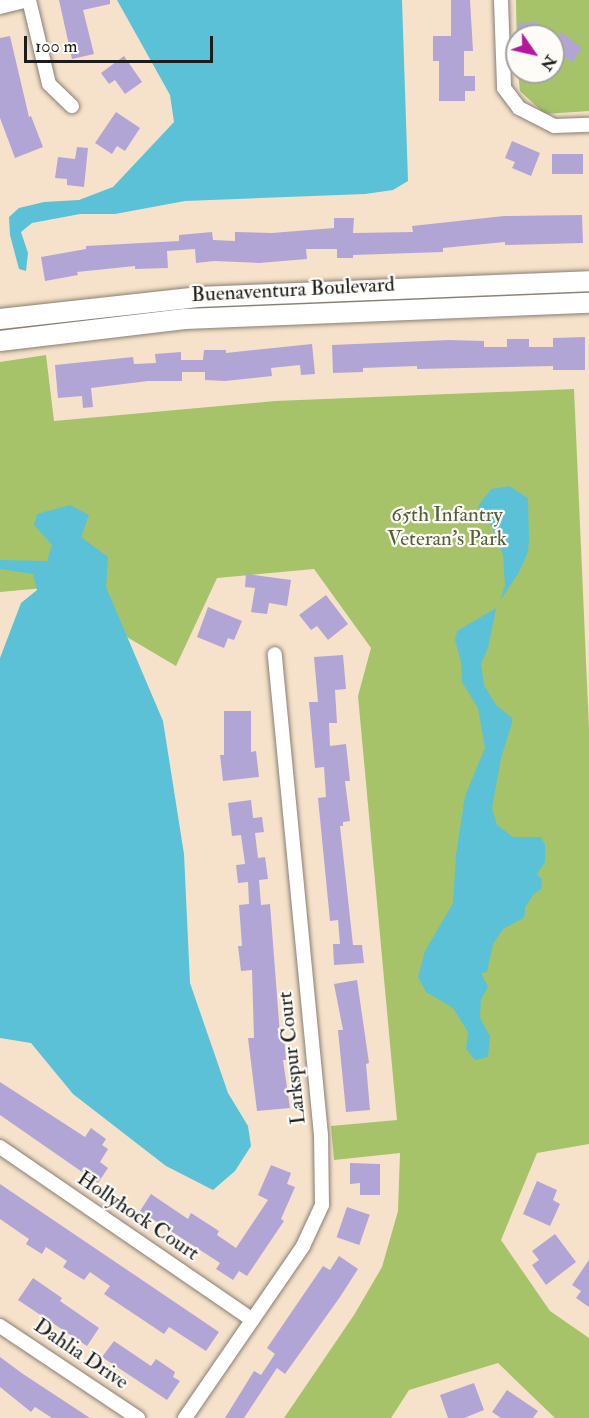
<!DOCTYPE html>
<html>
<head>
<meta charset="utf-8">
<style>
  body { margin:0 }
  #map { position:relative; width:589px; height:1418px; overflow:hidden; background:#f6e2ca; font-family:"IM FELL Double Pica",serif }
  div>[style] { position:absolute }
  .green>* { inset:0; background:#a6c36a }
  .water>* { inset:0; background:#5ac1d7 }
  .building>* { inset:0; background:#b1a5d5; transform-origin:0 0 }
  .roads { filter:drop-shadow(0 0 2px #897f73) drop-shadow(0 0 2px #897f73) }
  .street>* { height:14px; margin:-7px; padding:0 7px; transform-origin:7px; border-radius:7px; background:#fff }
  .secondary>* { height:20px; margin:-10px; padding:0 10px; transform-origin:10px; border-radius:10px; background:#fff }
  span { translate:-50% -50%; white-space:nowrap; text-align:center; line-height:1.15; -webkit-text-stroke:4.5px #fdfcf7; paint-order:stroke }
  .street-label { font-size:21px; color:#1c1c1c }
  .park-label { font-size:21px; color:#535f3b }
  .north { position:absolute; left:505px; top:24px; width:60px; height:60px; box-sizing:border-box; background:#fdfcf7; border:2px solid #a3a29f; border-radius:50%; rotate:124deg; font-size:16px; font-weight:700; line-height:24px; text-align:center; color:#1c1c1c }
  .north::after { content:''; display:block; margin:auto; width:21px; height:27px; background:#b5179e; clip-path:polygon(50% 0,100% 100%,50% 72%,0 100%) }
  .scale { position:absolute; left:24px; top:36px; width:189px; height:27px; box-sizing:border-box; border:3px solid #1c1c1c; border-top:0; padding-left:8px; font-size:18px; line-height:21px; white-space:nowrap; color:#1c1c1c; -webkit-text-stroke:4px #fdfcf7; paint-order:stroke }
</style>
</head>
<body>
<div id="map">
  <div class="green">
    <i style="clip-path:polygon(516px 0,589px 0,589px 111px,545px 114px,520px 91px,518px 72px,553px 72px,553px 36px,517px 36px,517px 55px)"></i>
    <i style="clip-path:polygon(46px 355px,54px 421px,275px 401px,574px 389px,589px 729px,589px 1144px,537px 1153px,501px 1240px,550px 1311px,589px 1338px,589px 1418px,555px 1418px,498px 1363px,409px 1390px,391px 1418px,284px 1418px,354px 1315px,382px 1267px,398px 1211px,400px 1153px,334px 1160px,331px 1126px,397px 1120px,358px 696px,371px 648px,314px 569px,217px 578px,176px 666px,44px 588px,0 592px,0 362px)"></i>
  </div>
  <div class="water">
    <i style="clip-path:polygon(117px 0,402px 0,408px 181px,393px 190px,365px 194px,185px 201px,115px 214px,80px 214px,32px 223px,21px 232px,28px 253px,26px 271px,19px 269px,10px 235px,9px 217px,19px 208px,44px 202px,79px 200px,113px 187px,174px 122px,170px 95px)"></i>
    <i style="clip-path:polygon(509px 486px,528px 498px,529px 539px,528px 552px,519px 572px,500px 601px,505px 585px,503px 555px,492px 527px,483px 519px,478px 506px,491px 489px)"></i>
    <i style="clip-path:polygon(70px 505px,89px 515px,81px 537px,108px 557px,106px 587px,163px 721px,184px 854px,190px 983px,228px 1093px,248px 1126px,251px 1146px,235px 1171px,213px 1190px,166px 1166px,73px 1094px,31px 1043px,0 1038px,0 658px,21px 603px,37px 590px,33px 574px,0 569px,0 560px,47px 561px,52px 545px,34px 525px,37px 514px)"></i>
    <i style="clip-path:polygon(496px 608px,488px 648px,481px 664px,484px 685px,496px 705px,512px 718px,512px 723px,501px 758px,492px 808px,497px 825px,513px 837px,541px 837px,545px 845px,545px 862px,537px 874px,542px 879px,541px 889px,534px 894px,525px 907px,525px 915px,522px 919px,503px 929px,493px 944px,487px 972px,481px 973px,488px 987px,481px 999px,480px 1018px,490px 1036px,488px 1057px,475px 1060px,466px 1049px,468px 1032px,453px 1008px,426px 992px,418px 977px,425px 951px,453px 903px,456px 855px,465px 796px,485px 748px,478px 708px,462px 682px,461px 662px,455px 640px,457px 631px)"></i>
  </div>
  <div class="building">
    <i style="clip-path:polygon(59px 0,110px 0,110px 4px,83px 10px,94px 54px,72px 59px)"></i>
    <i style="clip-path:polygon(451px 0,470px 0,473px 51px,464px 51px,464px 76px,475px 76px,475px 91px,465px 91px,465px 101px,439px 101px,439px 61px,433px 61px,433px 36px,451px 36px)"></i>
    <i style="left:537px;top:22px;width:14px;height:19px;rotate:86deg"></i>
    <i style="clip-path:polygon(561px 32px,582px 48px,572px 62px,553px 48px,553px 43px)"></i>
    <i style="clip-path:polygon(10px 36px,29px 117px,31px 116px,43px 147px,15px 158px,0 118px,0 38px)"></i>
    <i style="clip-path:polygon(124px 56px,142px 82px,125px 94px,115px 80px,109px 84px,101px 73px)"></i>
    <i style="clip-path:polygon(116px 112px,140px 128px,125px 151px,117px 146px,112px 154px,95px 143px)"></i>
    <i style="clip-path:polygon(512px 141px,540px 153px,531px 176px,512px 168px,515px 162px,505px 158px)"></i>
    <i style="clip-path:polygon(77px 147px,88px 148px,84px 187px,67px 185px,67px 179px,55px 178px,58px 157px,75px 159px)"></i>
    <i style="left:552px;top:154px;width:31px;height:20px"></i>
    <i style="clip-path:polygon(582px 215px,583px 243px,505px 245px,505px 242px,443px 248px,443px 252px,353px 255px,353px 258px,337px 258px,337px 249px,306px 249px,307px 259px,259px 263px,214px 261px,196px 263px,195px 249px,167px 251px,168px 268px,135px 269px,135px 266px,77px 272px,78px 275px,45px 281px,41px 257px,86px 249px,86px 246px,179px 241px,179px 235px,212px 232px,213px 240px,235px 241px,235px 232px,272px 233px,334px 228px,334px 218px,354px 218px,353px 233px,413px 232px,412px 226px,504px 216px)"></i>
    <i style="clip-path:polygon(585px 337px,585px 370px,553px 370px,553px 366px,417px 369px,417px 366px,363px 368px,363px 372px,333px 373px,332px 345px,449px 340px,484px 341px,484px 347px,507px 347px,507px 339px,529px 339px,529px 347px,553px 347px,553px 338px)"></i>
    <i style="clip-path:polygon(312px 344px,315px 374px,301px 375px,300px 365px,271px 368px,272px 376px,225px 381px,205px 380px,205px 372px,182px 372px,182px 381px,148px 381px,91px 388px,93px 407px,83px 408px,82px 396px,58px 398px,55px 365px,133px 357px,134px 364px,156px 363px,155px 354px,181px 352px,181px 360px,203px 360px,204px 350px,226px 350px,226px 353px)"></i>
    <i style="clip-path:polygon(246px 574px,291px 580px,287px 606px,269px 603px,267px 614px,251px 612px,255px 588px,245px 587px)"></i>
    <i style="clip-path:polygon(326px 595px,348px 624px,328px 640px,317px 626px,311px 630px,299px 615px)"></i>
    <i style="clip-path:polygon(208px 607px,242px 621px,234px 640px,228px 638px,224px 648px,197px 637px)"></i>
    <i style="clip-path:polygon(343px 655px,346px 689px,335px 690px,337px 723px,329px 723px,330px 746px,346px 744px,350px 781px,345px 781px,350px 821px,343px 822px,343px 826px,340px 826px,353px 945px,362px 945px,364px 963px,334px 965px,333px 944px,340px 944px,338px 920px,330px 921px,318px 798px,326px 797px,324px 767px,315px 768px,309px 702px,318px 702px,314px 657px)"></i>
    <i style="clip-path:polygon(224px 711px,251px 711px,251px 752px,256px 751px,259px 777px,223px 781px,220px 755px,224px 755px)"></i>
    <i style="clip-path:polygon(251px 800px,253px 818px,262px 817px,264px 832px,255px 833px,258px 858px,265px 857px,268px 879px,259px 880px,261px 905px,270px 904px,280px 1035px,284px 1035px,286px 1060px,283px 1060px,290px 1108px,257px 1111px,248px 1038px,254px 1038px,252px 970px,241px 971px,238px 946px,242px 946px,239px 905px,249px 904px,248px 882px,238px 883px,236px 865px,245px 864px,241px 835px,232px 836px,228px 803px)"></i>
    <i style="clip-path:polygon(357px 980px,369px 1063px,366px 1064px,370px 1110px,346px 1112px,338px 1030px,343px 1030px,334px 984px)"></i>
    <i style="clip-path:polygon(0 1082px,85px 1137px,91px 1128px,106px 1139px,102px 1145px,108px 1149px,100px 1162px,108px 1168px,98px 1183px,0 1115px)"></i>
    <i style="clip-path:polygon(350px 1163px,380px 1164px,380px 1195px,360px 1195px,360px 1183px,350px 1184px)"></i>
    <i style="clip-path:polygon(271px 1165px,291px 1173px,287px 1184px,295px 1187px,281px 1219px,284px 1221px,247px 1276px,239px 1271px,233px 1280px,216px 1269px,220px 1263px,140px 1211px,151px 1194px,188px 1219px,191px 1213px,219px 1231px,217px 1235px,236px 1248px,268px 1200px,258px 1195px)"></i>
    <i style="clip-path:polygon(537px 1181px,557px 1190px,553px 1200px,560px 1204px,550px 1226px,523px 1214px)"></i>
    <i style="clip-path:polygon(0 1184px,219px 1332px,206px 1351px,169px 1327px,164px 1334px,104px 1294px,110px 1286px,90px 1272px,84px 1280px,63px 1267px,67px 1261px,46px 1247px,42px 1254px,26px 1244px,29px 1239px,0 1219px)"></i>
    <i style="left:347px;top:1207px;width:24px;height:32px;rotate:19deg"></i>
    <i style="clip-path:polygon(555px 1234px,576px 1262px,546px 1285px,532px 1265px,539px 1260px,532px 1251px)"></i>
    <i style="clip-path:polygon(339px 1256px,358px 1269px,340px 1297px,285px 1374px,277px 1368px,244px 1418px,225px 1418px,254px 1371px,261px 1375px,275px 1354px,267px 1348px,323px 1266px,330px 1270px)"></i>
    <i style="clip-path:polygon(589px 1260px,589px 1307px,576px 1298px,581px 1291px,572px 1285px)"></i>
    <i style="clip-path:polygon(33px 1278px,62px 1298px,60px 1301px,99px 1328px,87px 1346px,18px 1300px)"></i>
    <i style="clip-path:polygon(114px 1341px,151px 1366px,156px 1359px,175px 1372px,173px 1377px,180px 1381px,167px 1400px,102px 1357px)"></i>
    <i style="clip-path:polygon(0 1357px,23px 1374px,90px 1418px,52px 1418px,35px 1407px,31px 1412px,0 1387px)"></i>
    <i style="clip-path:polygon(474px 1383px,484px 1410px,464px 1418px,448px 1418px,440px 1395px)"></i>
    <i style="clip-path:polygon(507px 1390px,538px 1411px,533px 1418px,501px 1418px,492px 1412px)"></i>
  </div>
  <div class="roads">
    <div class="street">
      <i style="left:29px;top:0;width:86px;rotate:76.6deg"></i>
      <i style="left:49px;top:84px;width:32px;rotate:44deg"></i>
      <i style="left:501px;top:0;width:88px;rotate:88deg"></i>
      <i style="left:504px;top:88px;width:25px;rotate:53deg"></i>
      <i style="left:519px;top:108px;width:39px;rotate:27deg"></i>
      <i style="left:554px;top:126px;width:35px;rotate:-2deg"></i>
      <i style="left:0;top:7px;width:30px;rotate:-14deg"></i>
      <i style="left:0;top:1147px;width:306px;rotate:34.4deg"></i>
      <i style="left:0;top:1326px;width:166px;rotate:33.7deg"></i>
      <i style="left:185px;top:1418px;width:209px;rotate:-55.5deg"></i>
      <i style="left:303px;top:1246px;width:45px;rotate:-65.1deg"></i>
      <i style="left:322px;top:1205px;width:70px;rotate:-90.8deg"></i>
      <i style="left:321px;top:1135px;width:483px;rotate:-95.5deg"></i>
    </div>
    <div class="secondary">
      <i style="left:0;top:319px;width:199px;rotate:-6.3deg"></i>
      <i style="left:198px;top:297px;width:391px;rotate:-2.3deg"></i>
      <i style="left:0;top:341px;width:186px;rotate:-6.8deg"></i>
      <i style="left:185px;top:319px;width:404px;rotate:-2.3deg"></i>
    </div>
  </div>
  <div class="street-label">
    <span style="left:293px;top:290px;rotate:-3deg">Buenaventura Boulevard</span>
    <span style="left:292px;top:1058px;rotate:-96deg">Larkspur Court</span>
    <span style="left:138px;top:1216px;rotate:34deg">Hollyhock Court</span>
    <span style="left:81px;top:1354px;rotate:34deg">Dahlia Drive</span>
  </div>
  <div class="park-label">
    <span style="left:447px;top:527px">65th Infantry<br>Veteran's Park</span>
  </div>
  <div class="north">N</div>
  <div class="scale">100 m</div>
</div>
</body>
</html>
